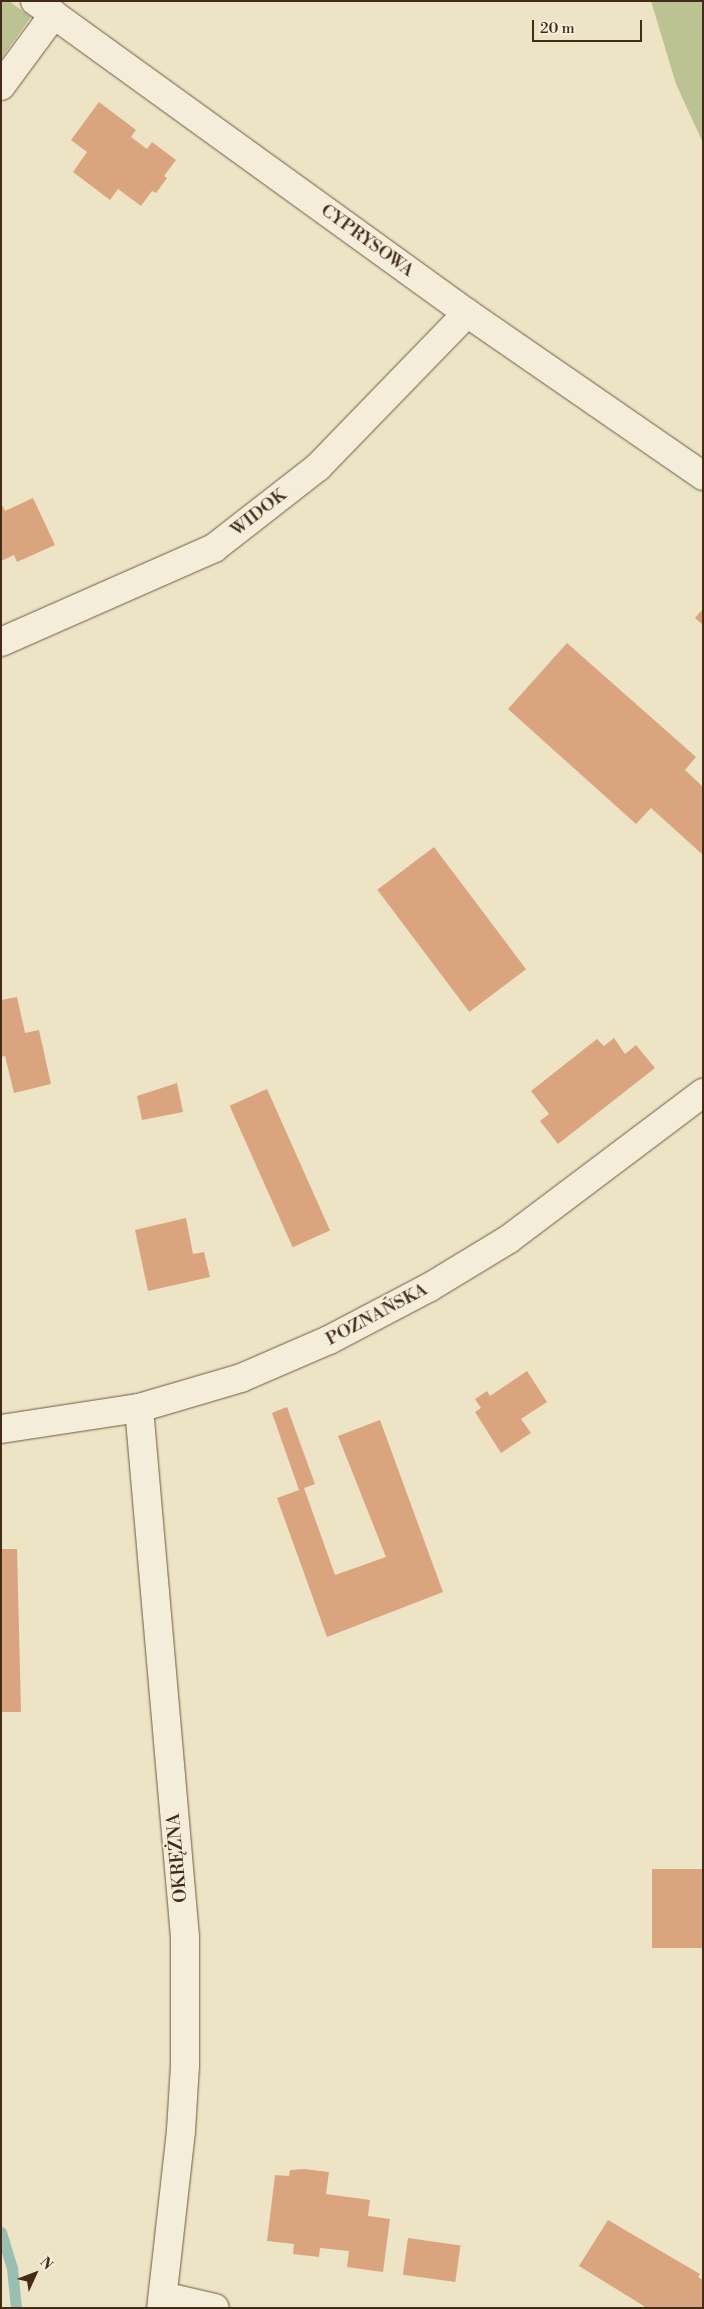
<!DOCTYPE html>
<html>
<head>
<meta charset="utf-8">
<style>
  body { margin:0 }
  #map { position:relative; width:704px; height:2309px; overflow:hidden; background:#ede4c5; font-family:"Libre Bodoni",serif }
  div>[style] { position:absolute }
  .green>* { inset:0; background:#bcc392 }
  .stream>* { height:11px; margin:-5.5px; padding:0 5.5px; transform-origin:5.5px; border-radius:5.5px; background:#99bfb2 }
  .building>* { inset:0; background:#daa57e; transform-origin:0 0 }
  .roads { filter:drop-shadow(0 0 1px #6d5a43) drop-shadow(0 0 1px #6d5a43) }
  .street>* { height:28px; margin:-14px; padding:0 14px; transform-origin:14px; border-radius:14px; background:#f3edd9 }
  .secondary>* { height:28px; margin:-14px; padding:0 14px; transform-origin:14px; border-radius:14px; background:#f3edd9 }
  span { translate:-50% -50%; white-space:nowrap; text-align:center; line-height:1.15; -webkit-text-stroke:4px #f3edd9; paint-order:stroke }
  .street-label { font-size:18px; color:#422c18 }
  .frame { position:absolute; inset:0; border:2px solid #422c18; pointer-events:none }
  .north { position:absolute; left:10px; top:2249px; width:50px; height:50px; -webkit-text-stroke:4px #f3edd9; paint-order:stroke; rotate:47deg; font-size:14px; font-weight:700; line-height:20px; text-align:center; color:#422c18 }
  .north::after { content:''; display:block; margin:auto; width:18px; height:22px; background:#422c18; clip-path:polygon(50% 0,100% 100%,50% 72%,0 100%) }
  .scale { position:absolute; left:532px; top:20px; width:110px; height:22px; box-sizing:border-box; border:2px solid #422c18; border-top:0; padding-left:6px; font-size:15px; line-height:18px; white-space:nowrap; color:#422c18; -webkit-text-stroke:4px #f3edd9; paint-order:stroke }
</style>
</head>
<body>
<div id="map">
  <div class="green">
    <i style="clip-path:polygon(1px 1px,9px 1px,31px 17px,1px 59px)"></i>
    <i style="clip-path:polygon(651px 1px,703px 1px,703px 143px,676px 84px)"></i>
  </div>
  <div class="stream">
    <i style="left:1px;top:2232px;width:38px;rotate:73deg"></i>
    <i style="left:12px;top:2268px;width:40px;rotate:84.3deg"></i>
  </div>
  <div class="building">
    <i style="clip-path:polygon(99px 102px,136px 130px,131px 137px,147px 149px,152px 142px,176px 160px,164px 176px,167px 178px,156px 193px,152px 191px,141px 206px,118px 189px,110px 200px,73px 172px,87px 152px,71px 140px)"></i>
    <i style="clip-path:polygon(33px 498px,55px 545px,17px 562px,14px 555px,1px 561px,1px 503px,5px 511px)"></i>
    <i style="clip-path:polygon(703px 609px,703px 625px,695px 618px)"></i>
    <i style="clip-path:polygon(567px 643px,696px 757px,685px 770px,703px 787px,703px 855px,651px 808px,636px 824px,508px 709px)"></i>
    <i style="left:434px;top:847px;width:153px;height:71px;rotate:53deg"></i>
    <i style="clip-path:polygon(17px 997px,25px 1033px,39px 1030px,51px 1084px,14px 1093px,5px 1056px,1px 1057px,1px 1000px)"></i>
    <i style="clip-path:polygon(614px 1038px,625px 1054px,636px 1045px,655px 1068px,558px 1144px,540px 1121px,549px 1114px,531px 1091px,597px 1039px,604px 1046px)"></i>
    <i style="clip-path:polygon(177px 1083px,183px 1112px,142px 1120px,137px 1096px)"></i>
    <i style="left:267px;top:1089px;width:155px;height:41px;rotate:66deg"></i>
    <i style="clip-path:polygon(186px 1218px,193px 1254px,204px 1252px,210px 1277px,148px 1291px,135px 1230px)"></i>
    <i style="clip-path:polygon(527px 1371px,547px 1402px,521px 1419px,531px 1433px,501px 1453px,475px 1412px,481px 1408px,475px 1399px,487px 1391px,490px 1396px)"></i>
    <i style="clip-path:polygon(287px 1407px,315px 1484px,304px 1488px,335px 1575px,386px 1557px,338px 1436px,380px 1420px,443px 1592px,327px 1637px,277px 1498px,299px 1490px,272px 1413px)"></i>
    <i style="clip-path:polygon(1px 1549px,17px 1549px,21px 1712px,1px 1712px)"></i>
    <i style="left:703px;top:1869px;width:79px;height:51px;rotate:90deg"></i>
    <i style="clip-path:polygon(304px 2169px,329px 2172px,326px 2194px,370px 2200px,368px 2216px,390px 2219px,383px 2272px,347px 2267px,349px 2251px,320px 2248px,319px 2257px,293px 2254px,294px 2244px,267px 2241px,275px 2175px,289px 2176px,290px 2170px)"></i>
    <i style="clip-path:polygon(608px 2220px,700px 2274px,698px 2277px,703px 2280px,703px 2308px,647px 2308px,579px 2266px)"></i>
    <i style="left:408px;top:2238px;width:53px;height:37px;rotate:8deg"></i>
  </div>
  <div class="roads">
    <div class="street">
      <i style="left:35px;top:1px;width:533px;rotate:35.84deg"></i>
      <i style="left:467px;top:313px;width:287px;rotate:34.6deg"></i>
      <i style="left:1px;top:86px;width:89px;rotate:-53.6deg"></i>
      <i style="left:1px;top:642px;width:233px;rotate:-23.8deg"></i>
      <i style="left:214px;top:548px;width:132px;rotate:-37.9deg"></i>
      <i style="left:318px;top:467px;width:214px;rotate:-45.9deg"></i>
      <i style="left:163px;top:2296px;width:53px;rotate:13deg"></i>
    </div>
    <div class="secondary">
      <i style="left:139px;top:1408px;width:531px;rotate:85.03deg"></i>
      <i style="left:185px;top:1937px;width:128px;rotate:90deg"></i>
      <i style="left:185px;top:2065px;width:66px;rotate:93.5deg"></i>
      <i style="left:181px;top:2131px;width:178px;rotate:96.4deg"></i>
      <i style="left:1px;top:1429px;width:140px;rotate:-8.7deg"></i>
      <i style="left:139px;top:1408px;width:106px;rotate:-16.4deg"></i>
      <i style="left:241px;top:1378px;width:96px;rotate:-23.4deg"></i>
      <i style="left:329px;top:1340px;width:114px;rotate:-27.7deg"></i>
      <i style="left:430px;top:1287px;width:92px;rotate:-31.3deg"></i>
      <i style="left:509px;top:1239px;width:243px;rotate:-37deg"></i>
    </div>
  </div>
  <div class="street-label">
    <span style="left:367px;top:241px;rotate:36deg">CYPRYSOWA</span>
    <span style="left:259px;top:513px;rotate:-38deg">WIDOK</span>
    <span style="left:377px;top:1315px;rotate:-28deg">POZNAŃSKA</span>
    <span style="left:178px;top:1858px;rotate:-95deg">OKRĘŻNA</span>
  </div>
  <div class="frame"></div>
  <div class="north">N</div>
  <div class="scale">20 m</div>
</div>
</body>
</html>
